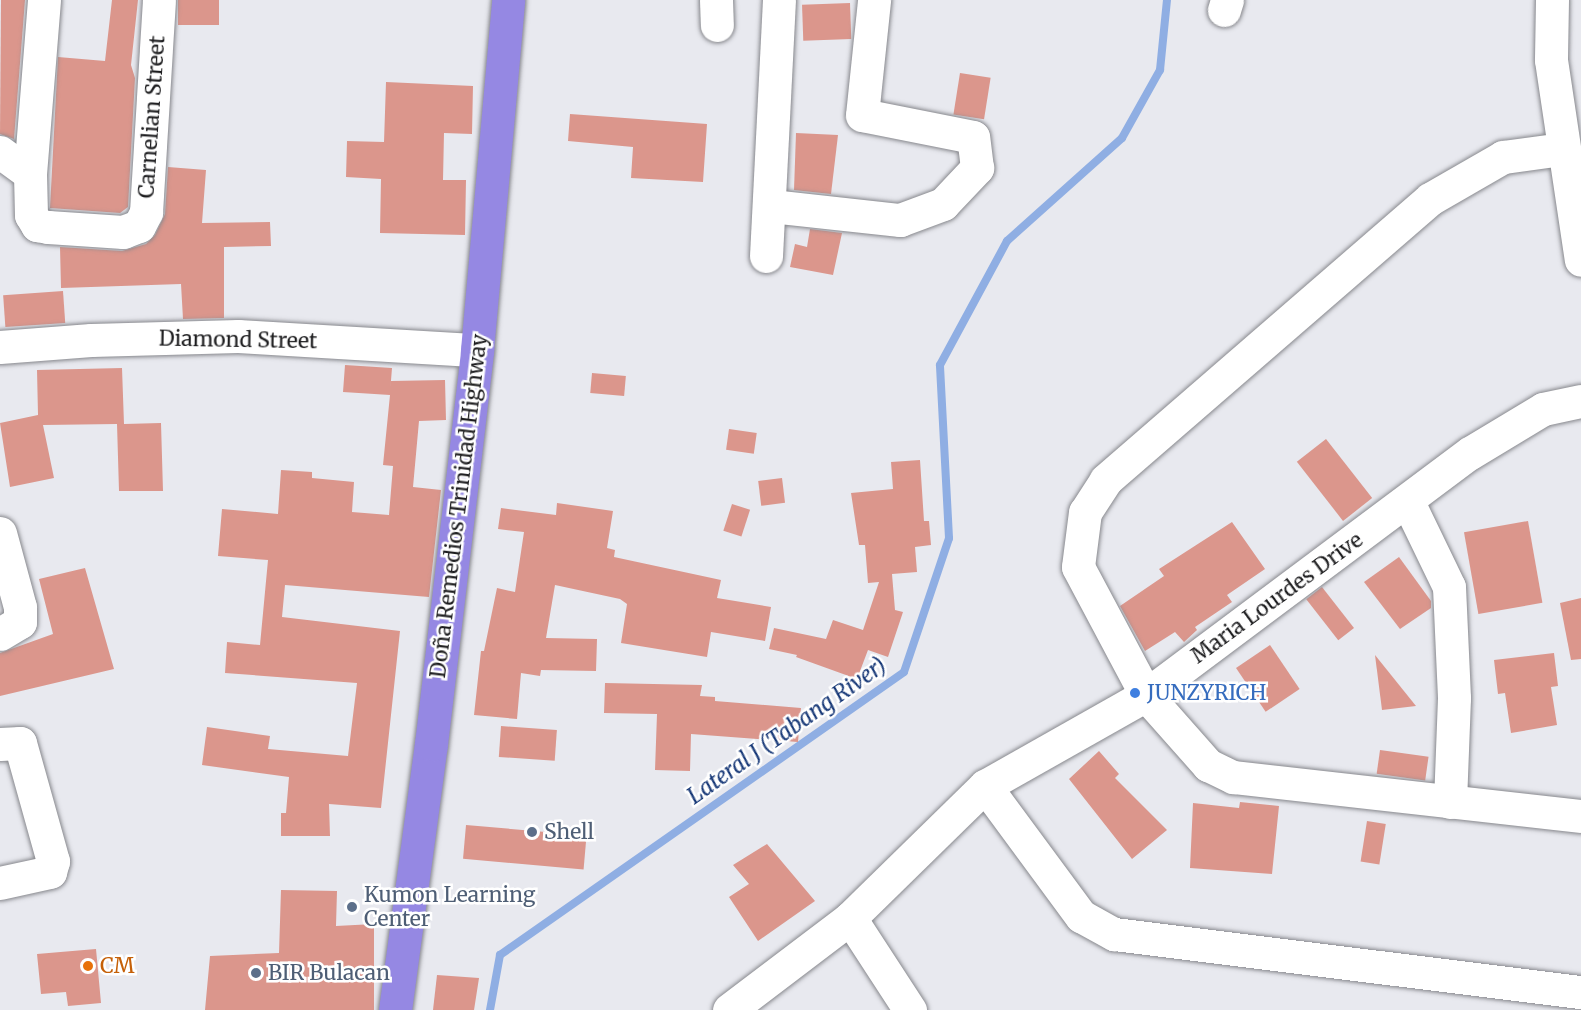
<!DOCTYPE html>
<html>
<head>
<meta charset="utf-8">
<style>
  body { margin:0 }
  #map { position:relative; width:1581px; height:1010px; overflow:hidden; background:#e8e9ef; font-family:Merriweather,serif }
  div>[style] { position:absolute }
  .stream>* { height:8px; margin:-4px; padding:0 4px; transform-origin:4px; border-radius:4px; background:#8faee3 }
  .building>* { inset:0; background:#db968c; transform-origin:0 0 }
  .roads { filter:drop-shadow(0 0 2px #87888d) drop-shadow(0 0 2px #87888d) }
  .minor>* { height:33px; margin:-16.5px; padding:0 16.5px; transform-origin:16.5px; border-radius:16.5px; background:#fff }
  .highway>* { height:33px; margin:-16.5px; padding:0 16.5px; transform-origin:16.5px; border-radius:16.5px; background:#9588e3 }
  .dots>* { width:16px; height:16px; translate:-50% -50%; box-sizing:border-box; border:3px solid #fff; border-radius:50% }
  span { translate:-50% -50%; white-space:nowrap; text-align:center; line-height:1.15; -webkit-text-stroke:5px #fff; paint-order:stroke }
  .street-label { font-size:21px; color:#1d1d1f }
  .shop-label { font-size:21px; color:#366cbe }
  .left { translate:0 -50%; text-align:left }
  .service-label { font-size:21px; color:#4e5e75 }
  .food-label { font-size:21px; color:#c56008 }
  .water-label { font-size:22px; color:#173877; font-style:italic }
</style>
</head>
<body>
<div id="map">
  <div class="stream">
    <i style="left:490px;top:1010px;width:56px;rotate:-79.7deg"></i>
    <i style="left:500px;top:955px;width:493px;rotate:-35deg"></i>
    <i style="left:904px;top:672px;width:141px;rotate:-71.4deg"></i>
    <i style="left:949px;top:538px;width:173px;rotate:-93deg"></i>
    <i style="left:940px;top:365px;width:141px;rotate:-61.6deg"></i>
    <i style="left:1007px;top:241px;width:154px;rotate:-41.8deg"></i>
    <i style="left:1122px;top:138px;width:78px;rotate:-60.8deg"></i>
    <i style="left:1160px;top:70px;width:70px;rotate:-84.3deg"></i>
  </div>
  <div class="building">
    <i style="clip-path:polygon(1px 0,25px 0,14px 139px,0 134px)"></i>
    <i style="clip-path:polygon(112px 0,138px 0,131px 65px,135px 78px,128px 207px,120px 213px,50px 208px,58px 57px,105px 61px)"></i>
    <i style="left:178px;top:0;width:41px;height:25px"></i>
    <i style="left:850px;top:3px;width:36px;height:48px;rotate:88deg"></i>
    <i style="left:960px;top:73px;width:31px;height:42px;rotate:9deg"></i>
    <i style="clip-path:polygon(386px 82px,473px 86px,472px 134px,444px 133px,443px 180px,466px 180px,465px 235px,380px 233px,381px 179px,346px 177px,347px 141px,384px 142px)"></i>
    <i style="clip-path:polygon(570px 114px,707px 124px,703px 182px,631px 178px,633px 147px,568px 141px)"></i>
    <i style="clip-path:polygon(796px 133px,838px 135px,831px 194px,794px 190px)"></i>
    <i style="clip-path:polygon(168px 167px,206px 170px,202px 223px,270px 222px,271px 246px,224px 247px,224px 318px,183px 319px,181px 284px,61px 288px,60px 247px,122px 251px,146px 244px,155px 235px,165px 214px)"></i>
    <i style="clip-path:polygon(810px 229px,842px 233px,833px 275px,790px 267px,795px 244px,807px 247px)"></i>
    <i style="left:63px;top:291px;width:32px;height:60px;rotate:86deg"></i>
    <i style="clip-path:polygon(345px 365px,392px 368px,390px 393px,391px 381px,445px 380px,446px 420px,419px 421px,413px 487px,441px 490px,429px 597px,285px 585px,282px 617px,400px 631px,381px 808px,329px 804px,330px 836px,281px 836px,281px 813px,286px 813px,289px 777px,202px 765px,207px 727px,270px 736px,268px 749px,348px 756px,357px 683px,225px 673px,227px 642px,260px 645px,268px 560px,218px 556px,222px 509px,278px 514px,281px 470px,312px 472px,312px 478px,354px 482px,352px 512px,389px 515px,393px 466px,383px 465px,390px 395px,343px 392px)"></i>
    <i style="clip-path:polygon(122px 368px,124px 424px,161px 423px,163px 491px,119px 491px,117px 424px,43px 425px,54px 478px,10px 487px,0 423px,38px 415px,37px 370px)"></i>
    <i style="left:592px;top:373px;width:34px;height:20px;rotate:5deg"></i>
    <i style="left:729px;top:429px;width:28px;height:21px;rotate:8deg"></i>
    <i style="left:1326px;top:439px;width:75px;height:37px;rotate:52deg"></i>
    <i style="clip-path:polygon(920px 460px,924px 521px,929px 521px,931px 545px,915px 547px,917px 572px,892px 574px,895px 610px,903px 612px,888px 657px,868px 650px,857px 679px,796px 657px,797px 655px,769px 649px,774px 628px,826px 639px,833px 620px,863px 630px,879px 582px,868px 583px,865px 545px,859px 545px,851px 493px,893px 489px,891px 462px)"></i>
    <i style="left:782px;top:478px;width:25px;height:24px;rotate:83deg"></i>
    <i style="clip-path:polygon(557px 503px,613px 511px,607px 548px,615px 550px,614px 557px,721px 580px,717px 598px,771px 607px,765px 641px,711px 632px,707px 657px,621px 643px,627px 604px,620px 599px,555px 585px,546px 638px,597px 639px,596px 671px,541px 670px,540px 676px,521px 673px,517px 719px,474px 715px,481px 651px,484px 651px,497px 588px,515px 592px,524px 532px,498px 529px,501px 508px,556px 515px)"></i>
    <i style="left:732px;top:504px;width:19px;height:28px;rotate:18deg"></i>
    <i style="left:1528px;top:521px;width:83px;height:65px;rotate:80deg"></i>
    <i style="clip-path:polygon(1232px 522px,1265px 569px,1227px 595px,1232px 602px,1195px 627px,1197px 630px,1184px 642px,1175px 632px,1145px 651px,1120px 606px,1164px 576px,1159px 569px)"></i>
    <i style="clip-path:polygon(1399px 557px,1431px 601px,1431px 608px,1400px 629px,1364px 582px)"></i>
    <i style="clip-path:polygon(85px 568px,114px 669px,0 696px,0 653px,53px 634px,39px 579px)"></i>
    <i style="left:1322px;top:587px;width:52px;height:20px;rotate:52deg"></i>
    <i style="clip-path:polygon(1581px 598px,1581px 659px,1571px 660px,1560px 603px)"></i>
    <i style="left:1270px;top:645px;width:53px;height:41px;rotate:56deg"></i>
    <i style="clip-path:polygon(1554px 653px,1558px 686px,1551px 687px,1557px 725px,1511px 733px,1505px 693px,1498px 694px,1494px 660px)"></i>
    <i style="clip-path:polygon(1375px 655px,1416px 706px,1382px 710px)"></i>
    <i style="clip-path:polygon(605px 683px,702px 685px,700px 696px,715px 697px,715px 701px,801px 708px,798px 742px,691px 734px,690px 771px,655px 770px,657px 714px,604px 713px)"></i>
    <i style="left:501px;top:726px;width:56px;height:31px;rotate:4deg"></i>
    <i style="left:1380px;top:750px;width:49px;height:24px;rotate:8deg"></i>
    <i style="clip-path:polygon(1099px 751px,1119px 774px,1115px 778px,1167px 830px,1132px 859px,1069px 779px)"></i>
    <i style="clip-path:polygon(1240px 802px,1279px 806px,1272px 874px,1190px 868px,1193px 803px,1239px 808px)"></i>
    <i style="left:1367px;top:821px;width:19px;height:41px;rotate:9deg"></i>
    <i style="left:466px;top:825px;width:121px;height:34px;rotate:5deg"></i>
    <i style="clip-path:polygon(767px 844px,815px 901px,758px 941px,729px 897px,749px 884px,733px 865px)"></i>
    <i style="clip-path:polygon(281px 890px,337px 891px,336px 926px,374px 924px,374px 1010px,205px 1010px,210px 956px,279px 953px)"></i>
    <i style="clip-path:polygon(96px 949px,101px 1003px,68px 1006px,66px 992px,41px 994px,37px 954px)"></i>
    <i style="clip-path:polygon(437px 975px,479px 978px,474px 1010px,433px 1010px)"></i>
  </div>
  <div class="roads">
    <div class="minor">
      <i style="left:44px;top:0;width:175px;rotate:94.6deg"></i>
      <i style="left:30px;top:174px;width:41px;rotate:88.6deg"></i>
      <i style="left:31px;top:215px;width:12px;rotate:59deg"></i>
      <i style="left:37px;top:225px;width:11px;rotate:10deg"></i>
      <i style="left:48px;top:227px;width:75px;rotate:3.8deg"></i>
      <i style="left:123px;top:232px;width:17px;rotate:-21deg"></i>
      <i style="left:139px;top:226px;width:16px;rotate:-63deg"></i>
      <i style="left:146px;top:212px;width:212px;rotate:-86.5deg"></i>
      <i style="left:716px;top:0;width:25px;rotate:88deg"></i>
      <i style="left:1552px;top:0;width:60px;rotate:91deg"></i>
      <i style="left:1551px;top:60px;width:202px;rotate:81.5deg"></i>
      <i style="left:1224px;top:10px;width:10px;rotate:-73deg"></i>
      <i style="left:1562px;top:149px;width:60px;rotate:172.3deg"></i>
      <i style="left:1503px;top:157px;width:84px;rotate:150.1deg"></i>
      <i style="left:1430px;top:199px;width:429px;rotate:139.1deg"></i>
      <i style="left:1106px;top:480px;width:38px;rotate:123deg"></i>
      <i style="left:1085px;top:512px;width:55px;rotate:97.3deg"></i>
      <i style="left:1078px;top:567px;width:145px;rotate:62deg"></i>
      <i style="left:1146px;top:695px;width:94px;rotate:48.5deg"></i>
      <i style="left:1208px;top:765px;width:28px;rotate:26deg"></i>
      <i style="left:1233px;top:777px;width:350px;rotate:6.4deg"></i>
      <i style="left:0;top:152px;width:37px;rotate:36deg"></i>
      <i style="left:771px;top:206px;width:130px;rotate:6.2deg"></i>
      <i style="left:900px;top:220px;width:46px;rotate:-20.4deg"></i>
      <i style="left:943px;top:204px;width:50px;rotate:-46.6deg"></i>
      <i style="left:977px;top:168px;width:31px;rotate:-97deg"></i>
      <i style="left:973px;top:137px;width:113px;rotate:-168.8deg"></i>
      <i style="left:862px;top:115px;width:116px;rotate:-84deg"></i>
      <i style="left:766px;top:256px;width:256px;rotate:-87.1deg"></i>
      <i style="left:0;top:347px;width:91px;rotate:-4.4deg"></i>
      <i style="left:91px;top:340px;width:147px;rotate:-1.6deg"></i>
      <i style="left:238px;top:336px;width:239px;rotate:3.4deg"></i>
      <i style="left:1408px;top:502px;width:94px;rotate:64.2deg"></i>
      <i style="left:1449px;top:587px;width:111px;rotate:87.4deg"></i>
      <i style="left:1454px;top:698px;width:104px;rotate:92.2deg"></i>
      <i style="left:0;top:533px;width:77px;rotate:74.9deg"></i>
      <i style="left:20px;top:607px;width:15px;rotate:90deg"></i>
      <i style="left:20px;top:622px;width:23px;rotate:149deg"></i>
      <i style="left:0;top:744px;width:20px;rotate:-3deg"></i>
      <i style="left:20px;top:743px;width:123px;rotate:74.4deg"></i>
      <i style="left:53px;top:861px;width:11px;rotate:105deg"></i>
      <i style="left:50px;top:872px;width:51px;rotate:167.6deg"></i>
      <i style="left:985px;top:786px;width:162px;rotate:53.6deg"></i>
      <i style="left:1081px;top:916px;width:38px;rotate:29deg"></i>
      <i style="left:1114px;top:934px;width:471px;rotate:7.1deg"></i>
      <i style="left:850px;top:918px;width:110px;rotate:56.9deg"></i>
      <i style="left:729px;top:1010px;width:152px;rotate:-37.2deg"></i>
      <i style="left:850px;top:918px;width:189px;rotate:-44.4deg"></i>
      <i style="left:985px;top:786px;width:185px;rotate:-29.5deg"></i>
      <i style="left:1146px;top:695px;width:404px;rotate:-36.8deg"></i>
      <i style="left:1470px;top:453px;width:85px;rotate:-31.1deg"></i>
      <i style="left:1543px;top:409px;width:39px;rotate:-12deg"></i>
    </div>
    <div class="highway">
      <i style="left:395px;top:1010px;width:268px;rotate:-82.3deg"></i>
      <i style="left:431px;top:744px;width:397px;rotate:-83.3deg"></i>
      <i style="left:477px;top:350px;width:351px;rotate:-84.9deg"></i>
    </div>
  </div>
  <div class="dots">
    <i style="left:1135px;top:693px;background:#3f7fe0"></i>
    <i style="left:532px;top:832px;background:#5c6f8a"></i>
    <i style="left:352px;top:907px;background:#5c6f8a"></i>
    <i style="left:88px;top:966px;background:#e8710a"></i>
    <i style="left:256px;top:973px;background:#5c6f8a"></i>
  </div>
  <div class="street-label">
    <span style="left:152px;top:117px;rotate:-86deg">Carnelian Street</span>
    <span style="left:238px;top:340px;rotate:1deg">Diamond Street</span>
    <span style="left:459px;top:506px;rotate:-83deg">Doña Remedios Trinidad Highway</span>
    <span style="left:1277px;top:598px;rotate:-36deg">Maria Lourdes Drive</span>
  </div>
  <div class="shop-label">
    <span class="left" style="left:1147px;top:693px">JUNZYRICH</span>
  </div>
  <div class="service-label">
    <span class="left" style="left:544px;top:832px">Shell</span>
    <span class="left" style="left:364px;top:907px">Kumon Learning<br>Center</span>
    <span class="left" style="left:268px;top:973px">BIR Bulacan</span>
  </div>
  <div class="food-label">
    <span class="left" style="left:100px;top:966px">CM</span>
  </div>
  <div class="water-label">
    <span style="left:787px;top:731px;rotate:-35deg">Lateral J (Tabang River)</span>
  </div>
</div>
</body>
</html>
